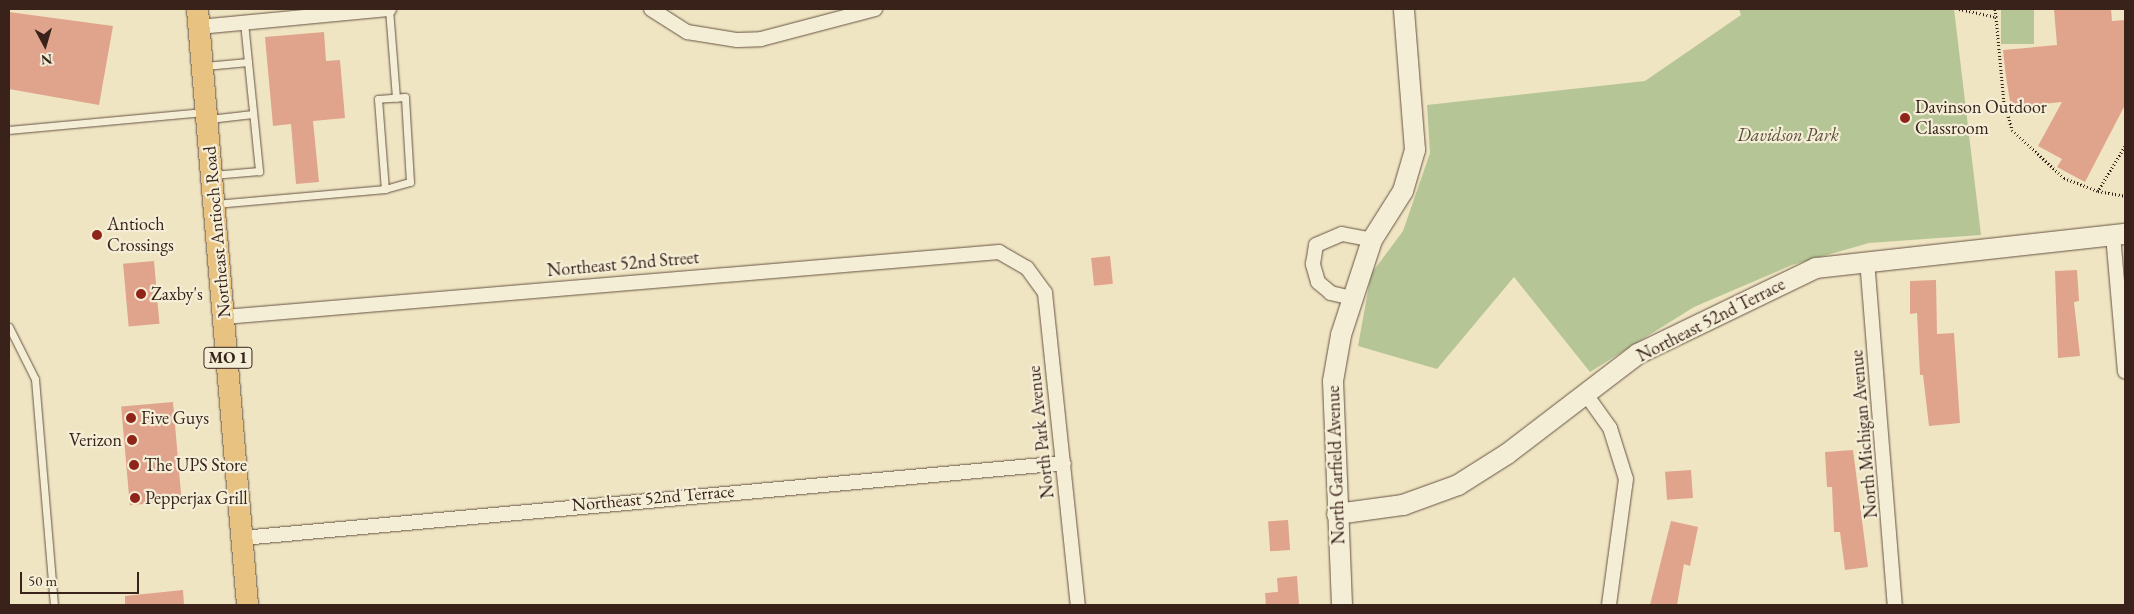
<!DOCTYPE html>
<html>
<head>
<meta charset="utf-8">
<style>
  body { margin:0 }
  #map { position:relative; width:2134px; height:614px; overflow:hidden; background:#f0e5c2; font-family:"EB Garamond",serif }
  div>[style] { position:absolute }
  .green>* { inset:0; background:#b6c596; transform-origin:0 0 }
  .building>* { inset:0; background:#e0a38c; transform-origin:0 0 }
  .path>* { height:3px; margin-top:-1.5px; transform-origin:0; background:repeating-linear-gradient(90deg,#38221a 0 1px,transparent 0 3.5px) }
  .roads { filter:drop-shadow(0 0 1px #665344) drop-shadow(0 0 1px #665344) }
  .lane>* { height:7px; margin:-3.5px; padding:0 3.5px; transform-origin:3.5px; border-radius:3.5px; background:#f5eed7 }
  .street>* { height:14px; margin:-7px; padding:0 7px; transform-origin:7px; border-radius:7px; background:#f5eed7 }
  .secondary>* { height:20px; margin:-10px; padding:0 10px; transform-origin:10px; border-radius:10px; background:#f5eed7 }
  .primary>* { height:21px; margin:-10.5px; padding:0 10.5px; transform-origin:10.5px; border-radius:10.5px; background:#e8c281 }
  .dots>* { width:14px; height:14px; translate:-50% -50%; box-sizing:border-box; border:2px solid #f5eed7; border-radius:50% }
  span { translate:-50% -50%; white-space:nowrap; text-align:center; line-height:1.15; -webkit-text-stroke:4.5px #f5eed7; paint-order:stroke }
  .shield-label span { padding:1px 4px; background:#f5eed7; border:1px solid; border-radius:4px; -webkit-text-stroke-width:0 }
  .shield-label { font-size:16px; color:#38221a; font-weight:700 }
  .poi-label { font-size:18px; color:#38221a }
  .left { translate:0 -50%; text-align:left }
  .right { translate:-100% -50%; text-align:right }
  .park-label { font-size:18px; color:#584b39; font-style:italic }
  .street-label { font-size:18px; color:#38221a }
  .frame { position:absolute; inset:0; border:10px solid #38221a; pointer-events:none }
  .north { position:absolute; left:20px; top:20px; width:50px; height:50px; -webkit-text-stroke:4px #f5eed7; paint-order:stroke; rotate:174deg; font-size:14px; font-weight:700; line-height:20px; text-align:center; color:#38221a }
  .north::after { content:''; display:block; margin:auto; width:18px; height:22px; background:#38221a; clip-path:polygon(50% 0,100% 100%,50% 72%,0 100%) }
  .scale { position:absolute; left:20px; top:572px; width:119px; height:22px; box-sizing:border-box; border:2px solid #38221a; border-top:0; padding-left:6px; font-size:15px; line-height:18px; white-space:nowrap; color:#38221a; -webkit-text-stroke:4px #f5eed7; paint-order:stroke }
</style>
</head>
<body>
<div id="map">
  <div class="green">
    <i style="clip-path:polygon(1739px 9px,1954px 9px,1981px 235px,1869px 243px,1792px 265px,1694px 307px,1590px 372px,1514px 277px,1437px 369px,1358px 346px,1371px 274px,1403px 231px,1430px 153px,1427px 105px,1645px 81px,1741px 15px)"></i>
    <i style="left:2001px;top:9px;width:33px;height:35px"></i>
  </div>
  <div class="building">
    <i style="clip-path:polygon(2054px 9px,2111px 9px,2112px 21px,2125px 20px,2125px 105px,2085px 182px,2057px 167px,2062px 159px,2038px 146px,2062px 102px,2011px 107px,2006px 77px,2003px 50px,2057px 45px)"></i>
    <i style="clip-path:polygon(9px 12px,113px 26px,99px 105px,9px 89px)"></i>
    <i style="clip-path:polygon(324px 32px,326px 61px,340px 60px,345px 118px,313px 121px,319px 182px,296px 184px,291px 124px,273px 126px,265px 37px)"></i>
    <i style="left:1110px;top:256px;width:28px;height:19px;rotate:84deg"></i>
    <i style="left:154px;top:261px;width:63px;height:31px;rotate:85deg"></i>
    <i style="clip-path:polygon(2077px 270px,2079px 301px,2074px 302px,2080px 356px,2058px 358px,2055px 271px)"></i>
    <i style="clip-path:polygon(1936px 280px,1937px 334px,1954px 333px,1960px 423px,1929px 426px,1923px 375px,1920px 375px,1917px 313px,1910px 314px,1910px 281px)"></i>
    <i style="left:173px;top:402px;width:99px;height:52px;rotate:85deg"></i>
    <i style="clip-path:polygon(1853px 450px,1868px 567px,1845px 570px,1840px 532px,1834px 532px,1832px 487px,1827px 487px,1825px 452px)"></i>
    <i style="left:1691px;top:470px;width:28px;height:26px;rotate:86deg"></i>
    <i style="left:1288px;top:520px;width:30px;height:20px;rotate:86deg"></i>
    <i style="clip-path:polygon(1671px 521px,1698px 527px,1690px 566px,1684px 564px,1677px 605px,1650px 605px)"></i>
    <i style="clip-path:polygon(1297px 576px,1299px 604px,1266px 605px,1265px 593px,1278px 592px,1277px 578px)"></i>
    <i style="clip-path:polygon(183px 590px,184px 605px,125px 605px,125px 596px)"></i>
  </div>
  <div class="path">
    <i style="left:1959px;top:9px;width:38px;rotate:12deg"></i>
    <i style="left:1996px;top:17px;width:8px;rotate:-97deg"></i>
    <i style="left:1996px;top:17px;width:86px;rotate:84.7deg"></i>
    <i style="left:2004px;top:103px;width:28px;rotate:73deg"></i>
    <i style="left:2012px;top:130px;width:71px;rotate:42.7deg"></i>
    <i style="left:2064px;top:178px;width:36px;rotate:21deg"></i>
    <i style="left:2125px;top:146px;width:52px;rotate:121deg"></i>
    <i style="left:2098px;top:191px;width:27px;rotate:10deg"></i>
  </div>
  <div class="roads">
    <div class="lane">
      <i style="left:389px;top:9px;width:89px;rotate:85.5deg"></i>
      <i style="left:244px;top:22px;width:40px;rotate:84.3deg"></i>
      <i style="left:205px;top:66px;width:43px;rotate:-5.3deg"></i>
      <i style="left:248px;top:62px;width:110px;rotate:84.2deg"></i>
      <i style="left:259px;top:171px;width:47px;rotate:175.1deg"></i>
      <i style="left:209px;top:119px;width:44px;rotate:-6.5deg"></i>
      <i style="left:9px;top:130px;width:195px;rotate:-5.3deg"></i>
      <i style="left:215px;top:204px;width:171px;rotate:-5deg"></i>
      <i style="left:385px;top:189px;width:26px;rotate:-16deg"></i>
      <i style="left:410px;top:182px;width:85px;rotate:-93.4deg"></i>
      <i style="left:405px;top:97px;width:27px;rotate:176deg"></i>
      <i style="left:378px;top:99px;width:90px;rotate:85.6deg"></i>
      <i style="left:9px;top:327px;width:58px;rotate:63.4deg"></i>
      <i style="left:35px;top:379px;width:227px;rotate:85.2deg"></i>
    </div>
    <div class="street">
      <i style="left:651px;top:9px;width:43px;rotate:32.6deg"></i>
      <i style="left:687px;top:32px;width:51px;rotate:9.1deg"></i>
      <i style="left:737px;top:40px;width:24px;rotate:-2deg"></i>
      <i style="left:761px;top:39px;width:118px;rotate:-14.7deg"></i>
      <i style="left:198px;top:27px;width:192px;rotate:-5.4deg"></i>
      <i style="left:2113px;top:235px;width:137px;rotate:85deg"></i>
      <i style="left:1867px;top:260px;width:346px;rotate:85.4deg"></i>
      <i style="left:1352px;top:298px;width:22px;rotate:-167deg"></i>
      <i style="left:1331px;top:293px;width:17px;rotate:-140deg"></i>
      <i style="left:1318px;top:282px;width:19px;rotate:-106deg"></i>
      <i style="left:1313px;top:264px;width:19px;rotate:-81deg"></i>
      <i style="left:1316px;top:245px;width:28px;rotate:-23deg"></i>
      <i style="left:1342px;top:234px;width:31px;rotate:11deg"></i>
      <i style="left:224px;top:317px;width:778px;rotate:-4.79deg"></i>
      <i style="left:999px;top:252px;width:32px;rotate:30deg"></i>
      <i style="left:1027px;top:268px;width:31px;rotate:54deg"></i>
      <i style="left:1045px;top:293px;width:314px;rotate:84deg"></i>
      <i style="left:1585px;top:393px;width:43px;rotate:54.5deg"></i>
      <i style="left:1610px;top:428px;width:53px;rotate:72.6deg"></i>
      <i style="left:1626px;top:479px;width:127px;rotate:97.7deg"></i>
      <i style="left:242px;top:538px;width:825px;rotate:-5.21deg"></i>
    </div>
    <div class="secondary">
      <i style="left:1337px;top:514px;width:67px;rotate:-7.8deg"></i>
      <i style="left:1403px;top:505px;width:59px;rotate:-20deg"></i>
      <i style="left:1458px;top:485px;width:58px;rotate:-32.3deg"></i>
      <i style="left:1507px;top:454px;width:165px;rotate:-37.4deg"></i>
      <i style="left:1638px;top:354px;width:198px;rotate:-25.8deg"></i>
      <i style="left:1816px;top:268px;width:311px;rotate:-6.3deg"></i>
      <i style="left:1342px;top:605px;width:224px;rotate:-92.3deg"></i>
      <i style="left:1333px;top:381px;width:47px;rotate:-80.1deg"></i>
      <i style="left:1341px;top:335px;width:100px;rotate:-71.9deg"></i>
      <i style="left:1372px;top:240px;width:58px;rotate:-57.7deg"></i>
      <i style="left:1403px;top:191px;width:43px;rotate:-73.7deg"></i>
      <i style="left:1415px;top:150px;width:141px;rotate:-94.5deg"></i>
    </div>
    <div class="primary">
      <i style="left:197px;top:9px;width:598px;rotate:85.2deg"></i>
    </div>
  </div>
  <div class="dots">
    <i style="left:1905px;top:118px;background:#8f2418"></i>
    <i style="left:97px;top:235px;background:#8f2418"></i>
    <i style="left:141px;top:294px;background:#8f2418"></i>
    <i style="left:131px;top:418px;background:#8f2418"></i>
    <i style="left:132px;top:440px;background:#8f2418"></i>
    <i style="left:134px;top:465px;background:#8f2418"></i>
    <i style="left:135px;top:498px;background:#8f2418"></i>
  </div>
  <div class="shield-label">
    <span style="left:228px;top:358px">MO 1</span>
  </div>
  <div class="poi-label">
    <span class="left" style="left:1915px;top:118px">Davinson Outdoor<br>Classroom</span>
    <span class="left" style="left:107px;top:235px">Antioch<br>Crossings</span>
    <span class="left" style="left:151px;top:294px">Zaxby's</span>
    <span class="left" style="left:141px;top:418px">Five Guys</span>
    <span class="right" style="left:122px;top:440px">Verizon</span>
    <span class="left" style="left:144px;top:465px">The UPS Store</span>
    <span class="left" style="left:145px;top:498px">Pepperjax Grill</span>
  </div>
  <div class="park-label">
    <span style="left:1788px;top:135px">Davidson Park</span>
  </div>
  <div class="street-label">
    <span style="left:217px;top:232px;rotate:-95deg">Northeast Antioch Road</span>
    <span style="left:623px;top:264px;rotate:-5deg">Northeast 52nd Street</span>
    <span style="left:1711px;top:320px;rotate:-27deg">Northeast 52nd Terrace</span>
    <span style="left:1041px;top:432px;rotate:-96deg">North Park Avenue</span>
    <span style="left:1864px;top:434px;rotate:-95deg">North Michigan Avenue</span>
    <span style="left:1336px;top:465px;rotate:-92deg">North Garfield Avenue</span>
    <span style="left:653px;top:498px;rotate:-5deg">Northeast 52nd Terrace</span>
  </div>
  <div class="frame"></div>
  <div class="north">N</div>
  <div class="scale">50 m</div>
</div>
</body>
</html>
